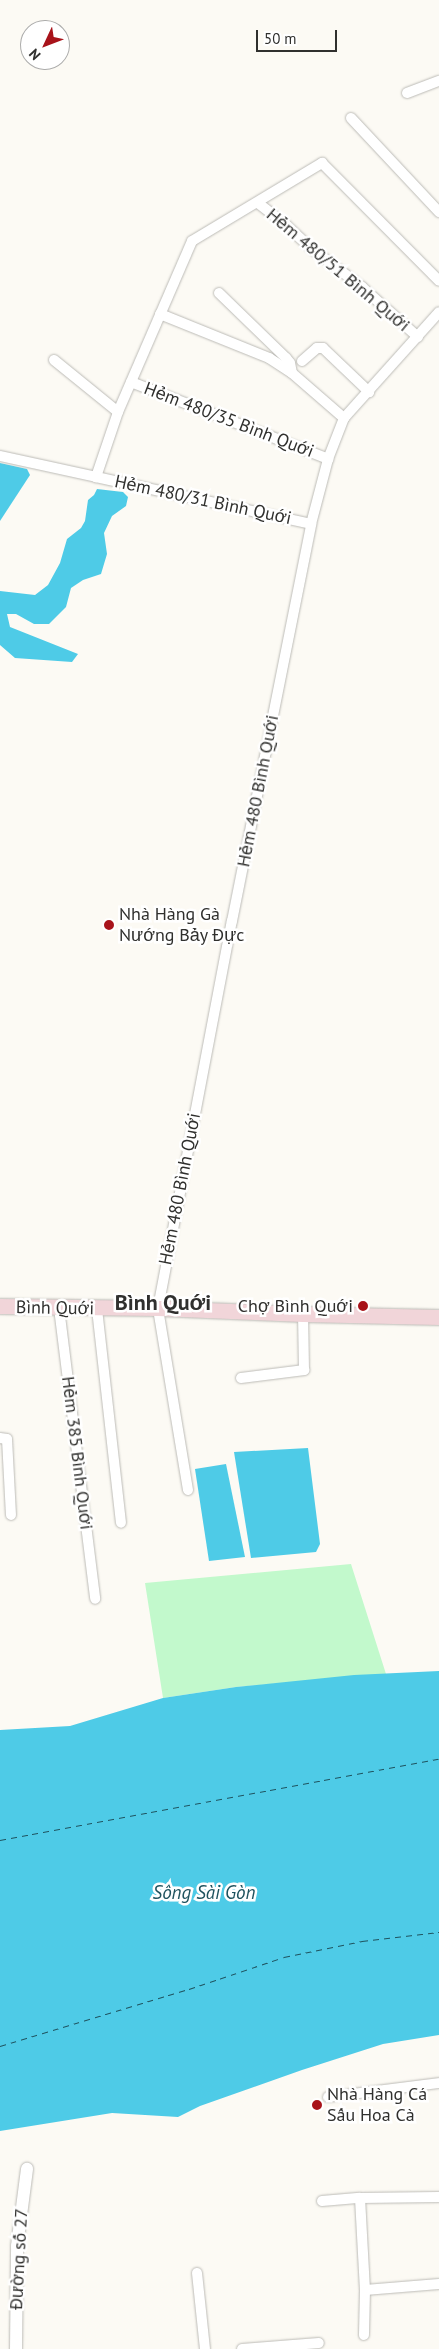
<!DOCTYPE html>
<html>
<head>
<meta charset="utf-8">
<style>
  body { margin:0 }
  #map { position:relative; width:439px; height:2349px; overflow:hidden; background:#fcfaf4; font-family:"PT Sans",sans-serif }
  div>[style] { position:absolute }
  .green>* { inset:0; background:#c2f9cc }
  .water>* { inset:0; background:#4ecbe7 }
  .ferry>* { height:1px; margin-top:-0.5px; transform-origin:0; background:repeating-linear-gradient(90deg,#1e525e 0 6px,transparent 0 11px) }
  .roads { filter:drop-shadow(0 0 1px #bcbbb6) drop-shadow(0 0 1px #bcbbb6) }
  .minor>* { height:10px; margin:-5px; padding:0 5px; transform-origin:5px; border-radius:5px; background:#fff }
  .tertiary>* { height:12px; margin:-6px; padding:0 6px; transform-origin:6px; border-radius:6px; background:#fff }
  .secondary>* { height:15px; margin:-7.5px; padding:0 7.5px; transform-origin:7.5px; border-radius:7.5px; background:#f1d5d9 }
  .dots>* { width:14px; height:14px; translate:-50% -50%; box-sizing:border-box; border:2px solid #fff; border-radius:50% }
  span { translate:-50% -50%; white-space:nowrap; text-align:center; line-height:1.15; -webkit-text-stroke:5px #fff; paint-order:stroke }
  .street-label { font-size:18px; color:#30302e }
  .poi-label { font-size:18px; color:#30302e }
  .left { translate:0 -50%; text-align:left }
  .right { translate:-100% -50%; text-align:right }
  .water-label { font-size:19px; color:#1e525e; font-style:italic }
  .district-label { font-size:22px; color:#30302e; font-weight:700 }
  .north { position:absolute; left:20px; top:20px; width:50px; height:50px; box-sizing:border-box; background:#fff; border:1px solid #acacab; border-radius:50%; rotate:227deg; font-size:14px; font-weight:700; line-height:20px; text-align:center; color:#30302e }
  .north::after { content:''; display:block; margin:auto; width:18px; height:22px; background:#a8131a; clip-path:polygon(50% 0,100% 100%,50% 72%,0 100%) }
  .scale { position:absolute; left:256px; top:30px; width:81px; height:22px; box-sizing:border-box; border:2px solid #30302e; border-top:0; padding-left:6px; font-size:15px; line-height:18px; white-space:nowrap; color:#30302e; -webkit-text-stroke:4px #fff; paint-order:stroke }
</style>
</head>
<body>
<div id="map">
  <div class="green">
    <i style="clip-path:polygon(351px 1564px,386px 1674px,236px 1687px,163px 1698px,145px 1583px)"></i>
  </div>
  <div class="water">
    <i style="clip-path:polygon(0 463px,27px 469px,30px 475px,0 521px)"></i>
    <i style="clip-path:polygon(97px 489px,123px 492px,128px 497px,126px 506px,112px 516px,104px 533px,107px 554px,101px 574px,83px 580px,71px 588px,66px 607px,49px 624px,34px 624px,16px 614px,7px 614px,10px 627px,78px 654px,72px 662px,15px 658px,0 645px,0 591px,35px 595px,48px 585px,60px 563px,67px 539px,81px 528px,85px 521px,88px 500px,94px 495px)"></i>
    <i style="clip-path:polygon(308px 1448px,320px 1544px,316px 1552px,251px 1558px,234px 1452px)"></i>
    <i style="clip-path:polygon(226px 1464px,245px 1557px,209px 1561px,195px 1469px)"></i>
    <i style="clip-path:polygon(439px 1671px,439px 2035px,383px 2044px,302px 2070px,200px 2106px,178px 2117px,112px 2113px,0 2131px,0 1730px,70px 1726px,163px 1698px,236px 1687px,354px 1675px)"></i>
  </div>
  <div class="ferry">
    <i style="left:0;top:1840px;width:446px;rotate:-10.5deg"></i>
    <i style="left:0;top:2046px;width:197px;rotate:-16.8deg"></i>
    <i style="left:189px;top:1989px;width:100px;rotate:-18.6deg"></i>
    <i style="left:284px;top:1957px;width:80px;rotate:-11.6deg"></i>
    <i style="left:362px;top:1941px;width:78px;rotate:-6.7deg"></i>
  </div>
  <div class="roads">
    <div class="minor">
      <i style="left:407px;top:93px;width:34px;rotate:-21deg"></i>
      <i style="left:351px;top:118px;width:129px;rotate:46.9deg"></i>
      <i style="left:258px;top:203px;width:36px;rotate:38deg"></i>
      <i style="left:286px;top:225px;width:35px;rotate:43deg"></i>
      <i style="left:312px;top:249px;width:63px;rotate:37.2deg"></i>
      <i style="left:362px;top:287px;width:75px;rotate:41.8deg"></i>
      <i style="left:219px;top:293px;width:93px;rotate:44.1deg"></i>
      <i style="left:286px;top:358px;width:6px;rotate:51deg"></i>
      <i style="left:290px;top:363px;width:10px;rotate:79deg"></i>
      <i style="left:160px;top:314px;width:118px;rotate:22deg"></i>
      <i style="left:269px;top:358px;width:27px;rotate:33deg"></i>
      <i style="left:292px;top:373px;width:69px;rotate:40.9deg"></i>
      <i style="left:54px;top:360px;width:82px;rotate:39.1deg"></i>
      <i style="left:118px;top:412px;width:69px;rotate:108.7deg"></i>
      <i style="left:96px;top:477px;width:220px;rotate:12.3deg"></i>
      <i style="left:302px;top:361px;width:20px;rotate:-41deg"></i>
      <i style="left:317px;top:348px;width:6px"></i>
      <i style="left:323px;top:348px;width:64px;rotate:43.7deg"></i>
      <i style="left:131px;top:382px;width:212px;rotate:21.3deg"></i>
      <i style="left:118px;top:412px;width:186px;rotate:-66.6deg"></i>
      <i style="left:192px;top:241px;width:152px;rotate:-31deg"></i>
      <i style="left:322px;top:163px;width:166px;rotate:45.2deg"></i>
      <i style="left:0;top:456px;width:98px;rotate:12.3deg"></i>
      <i style="left:59px;top:1308px;width:293px;rotate:82.9deg"></i>
      <i style="left:97px;top:1309px;width:215px;rotate:83.6deg"></i>
      <i style="left:241px;top:1378px;width:64px;rotate:-7.2deg"></i>
      <i style="left:304px;top:1370px;width:56px;rotate:-91deg"></i>
      <i style="left:0;top:1438px;width:7px;rotate:8deg"></i>
      <i style="left:7px;top:1439px;width:76px;rotate:87deg"></i>
      <i style="left:188px;top:1490px;width:184px;rotate:-99.4deg"></i>
      <i style="left:158px;top:1308px;width:394px;rotate:-79.2deg"></i>
      <i style="left:232px;top:921px;width:405px;rotate:-78.7deg"></i>
      <i style="left:311px;top:524px;width:67px;rotate:-75.3deg"></i>
      <i style="left:328px;top:459px;width:44px;rotate:-68.7deg"></i>
      <i style="left:344px;top:418px;width:142px;rotate:-48.1deg"></i>
      <i style="left:328px;top:2097px;width:112px;rotate:-7.2deg"></i>
      <i style="left:360px;top:2198px;width:92px;rotate:86.9deg"></i>
      <i style="left:365px;top:2290px;width:45px;rotate:91.3deg"></i>
      <i style="left:322px;top:2201px;width:38px;rotate:-5deg"></i>
      <i style="left:360px;top:2198px;width:79px;rotate:-0.7deg"></i>
      <i style="left:197px;top:2273px;width:76px;rotate:84deg"></i>
      <i style="left:365px;top:2290px;width:74px;rotate:-4.6deg"></i>
      <i style="left:242px;top:2349px;width:77px;rotate:-4.5deg"></i>
    </div>
    <div class="tertiary">
      <i style="left:16px;top:2349px;width:103px;rotate:-89.4deg"></i>
      <i style="left:17px;top:2246px;width:78px;rotate:-82.6deg"></i>
    </div>
    <div class="secondary">
      <i style="left:0;top:1306px;width:158px;rotate:0.7deg"></i>
      <i style="left:158px;top:1308px;width:145px;rotate:2.4deg"></i>
      <i style="left:303px;top:1314px;width:136px;rotate:1.3deg"></i>
    </div>
  </div>
  <div class="dots">
    <i style="left:109px;top:925px;background:#a8131a"></i>
    <i style="left:363px;top:1306px;background:#a8131a"></i>
    <i style="left:317px;top:2105px;background:#a8131a"></i>
  </div>
  <div class="street-label">
    <span style="left:338px;top:270px;rotate:40deg">Hẻm 480/51 Bình Quới</span>
    <span style="left:229px;top:420px;rotate:21deg">Hẻm 480/35 Bình Quới</span>
    <span style="left:203px;top:500px;rotate:12deg">Hẻm 480/31 Bình Quới</span>
    <span style="left:258px;top:791px;rotate:-79deg">Hẻm 480 Bình Quới</span>
    <span style="left:180px;top:1189px;rotate:-79deg">Hẻm 480 Bình Quới</span>
    <span style="left:55px;top:1308px;rotate:1deg">Bình Quới</span>
    <span style="left:77px;top:1453px;rotate:83deg">Hẻm 385 Bình Quới</span>
    <span style="left:19px;top:2259px;rotate:-87deg">Đường số 27</span>
  </div>
  <div class="poi-label">
    <span class="left" style="left:119px;top:925px">Nhà Hàng Gà<br>Nướng Bảy Đực</span>
    <span class="right" style="left:353px;top:1306px">Chợ Bình Quới</span>
    <span class="left" style="left:327px;top:2105px">Nhà Hàng Cá<br>Sấu Hoa Cà</span>
  </div>
  <div class="water-label">
    <span style="left:204px;top:1893px">Sông Sài Gòn</span>
  </div>
  <div class="district-label">
    <span style="left:163px;top:1303px">Bình Quới</span>
  </div>
  <div class="north">N</div>
  <div class="scale">50 m</div>
</div>
</body>
</html>
